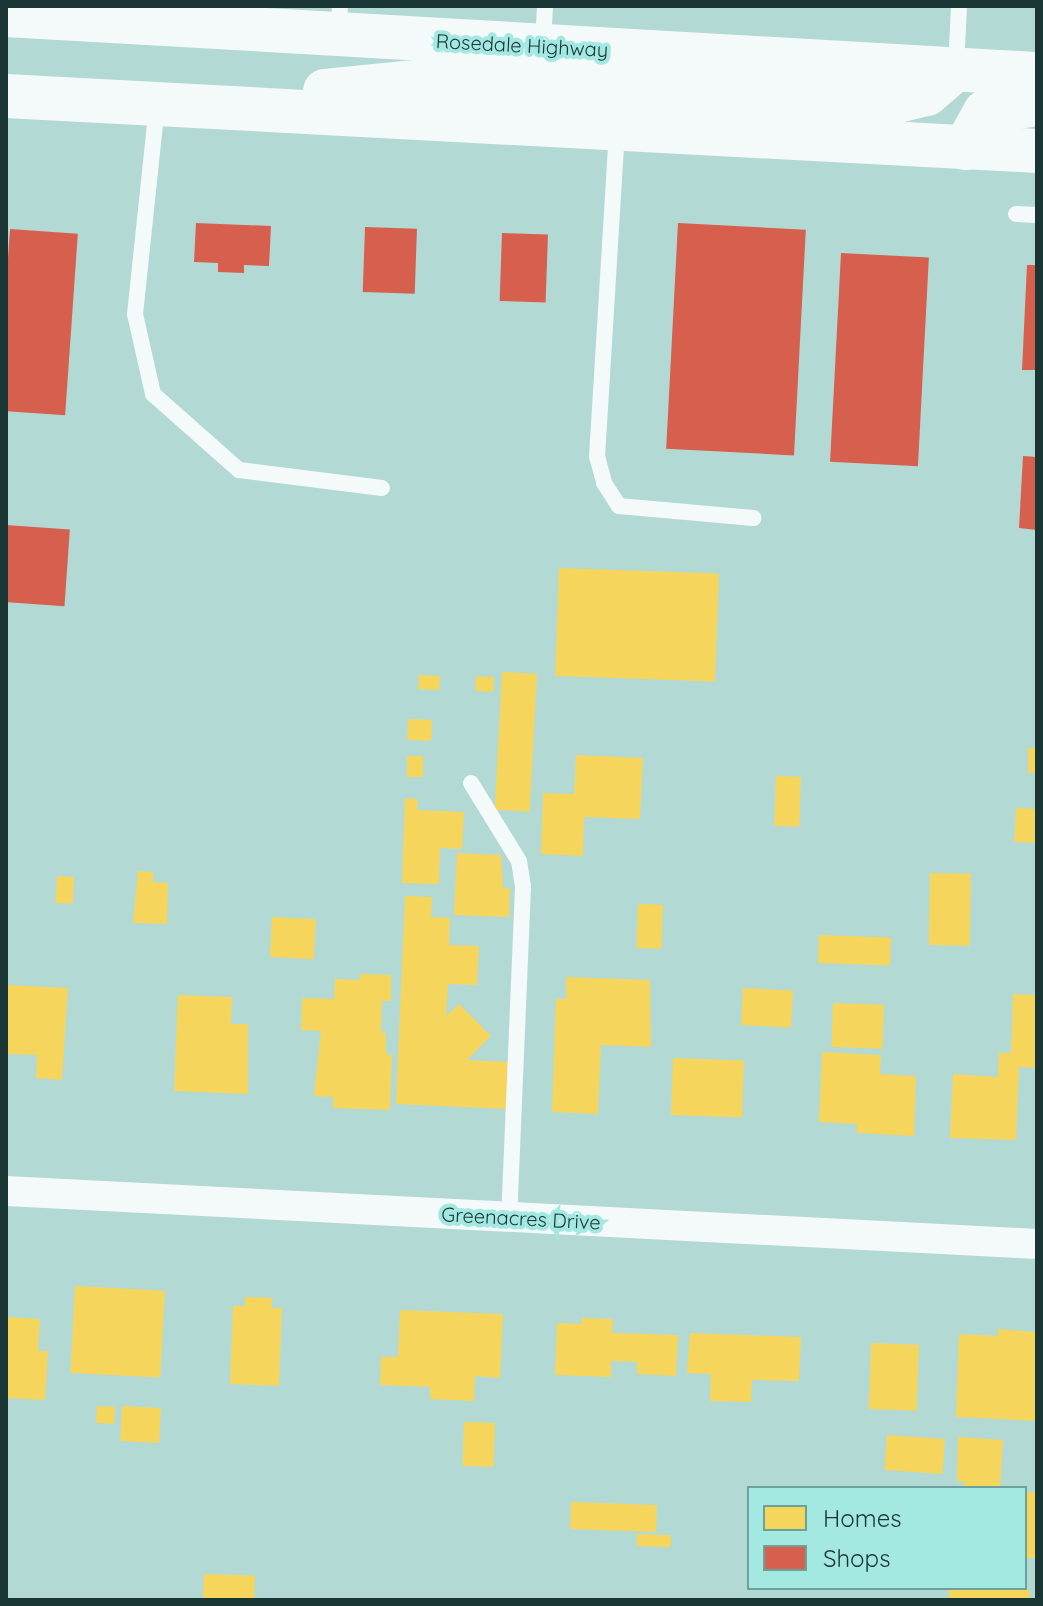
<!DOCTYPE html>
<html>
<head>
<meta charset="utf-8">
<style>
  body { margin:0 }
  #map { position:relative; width:1043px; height:1606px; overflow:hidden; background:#b3d9d5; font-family:Quicksand,sans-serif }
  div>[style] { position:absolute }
  .homes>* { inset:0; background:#f6d55c; transform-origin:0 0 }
  .shops>* { inset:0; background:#d6604d; transform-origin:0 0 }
  .service>* { height:16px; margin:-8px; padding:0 8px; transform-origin:8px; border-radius:8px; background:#f4f9f9 }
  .minor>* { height:30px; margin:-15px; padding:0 15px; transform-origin:15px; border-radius:15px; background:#f4f9f9 }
  .primary>* { height:44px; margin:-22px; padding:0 22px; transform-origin:22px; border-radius:22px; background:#f4f9f9 }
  span { translate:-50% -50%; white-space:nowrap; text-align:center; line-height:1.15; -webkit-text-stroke:8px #a4e8e2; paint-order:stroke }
  .street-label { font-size:20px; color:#1a3634 }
  .frame { position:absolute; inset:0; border:8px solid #1a3634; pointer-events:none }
  .legend { position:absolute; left:747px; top:1486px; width:280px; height:104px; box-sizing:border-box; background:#a4e8e2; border:2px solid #6da19c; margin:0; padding:10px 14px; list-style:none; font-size:24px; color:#1a3634 }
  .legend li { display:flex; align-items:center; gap:16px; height:40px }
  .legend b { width:40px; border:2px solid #6da19c }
</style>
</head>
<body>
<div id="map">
  <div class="homes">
    <i style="left:559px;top:568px;width:160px;height:108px;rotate:2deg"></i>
    <i style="left:502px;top:672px;width:35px;height:138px;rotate:3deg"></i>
    <i style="left:419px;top:675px;width:21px;height:14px;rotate:3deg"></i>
    <i style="left:476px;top:676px;width:18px;height:15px;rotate:3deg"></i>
    <i style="left:408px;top:719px;width:24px;height:21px;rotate:2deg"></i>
    <i style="left:1028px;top:748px;width:9px;height:25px"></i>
    <i style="clip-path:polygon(576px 755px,643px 758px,640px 819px,584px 817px,583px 856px,541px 854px,543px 793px,574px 794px)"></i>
    <i style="left:407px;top:756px;width:16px;height:21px"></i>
    <i style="left:776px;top:776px;width:25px;height:50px;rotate:2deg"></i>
    <i style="clip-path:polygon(405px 798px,418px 799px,417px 810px,464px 812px,462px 849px,440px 848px,439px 884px,402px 883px)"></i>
    <i style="left:1016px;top:808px;width:21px;height:34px;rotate:3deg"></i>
    <i style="clip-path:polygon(457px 853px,501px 855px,503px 888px,510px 888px,509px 917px,454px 915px)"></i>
    <i style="clip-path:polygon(138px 871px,153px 872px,153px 882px,168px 883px,167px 924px,133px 923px)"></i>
    <i style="left:930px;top:873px;width:41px;height:72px;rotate:1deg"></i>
    <i style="left:57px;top:876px;width:17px;height:27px;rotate:3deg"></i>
    <i style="clip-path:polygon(405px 896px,432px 897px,431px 917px,450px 918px,449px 945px,479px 946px,477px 985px,448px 984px,446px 1016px,459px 1004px,491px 1036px,467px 1060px,509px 1062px,507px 1109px,396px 1104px)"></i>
    <i style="left:638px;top:904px;width:25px;height:44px;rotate:2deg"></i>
    <i style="left:272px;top:917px;width:44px;height:40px;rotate:3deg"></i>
    <i style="left:819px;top:935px;width:72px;height:28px;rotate:2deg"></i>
    <i style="clip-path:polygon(360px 974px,391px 975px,391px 1001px,382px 1001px,381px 1032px,386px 1033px,386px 1054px,392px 1055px,390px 1110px,333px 1108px,333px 1097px,314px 1096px,321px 1031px,301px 1030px,302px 998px,334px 999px,335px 979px,360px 980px)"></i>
    <i style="clip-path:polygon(566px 977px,650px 980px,651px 1047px,601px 1045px,598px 1114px,552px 1112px,556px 999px,566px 999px)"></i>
    <i style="clip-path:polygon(6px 985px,68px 988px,62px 1080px,36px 1078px,37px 1055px,6px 1054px)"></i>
    <i style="left:743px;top:988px;width:50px;height:37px;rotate:3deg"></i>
    <i style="clip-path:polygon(1013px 994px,1037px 995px,1037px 1068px,1019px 1067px,1016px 1140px,950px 1138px,953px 1074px,998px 1077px,999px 1053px,1011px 1053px)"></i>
    <i style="clip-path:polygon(178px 995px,232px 997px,231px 1024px,248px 1024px,248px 1094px,174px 1091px)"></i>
    <i style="left:833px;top:1003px;width:51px;height:44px;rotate:2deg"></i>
    <i style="clip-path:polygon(822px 1052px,881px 1055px,880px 1074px,916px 1076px,914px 1136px,857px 1133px,857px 1124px,819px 1122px)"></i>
    <i style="left:673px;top:1058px;width:71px;height:57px;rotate:2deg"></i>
    <i style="left:75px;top:1286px;width:90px;height:87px;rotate:3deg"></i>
    <i style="clip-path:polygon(245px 1297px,272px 1298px,272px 1308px,282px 1308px,279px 1386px,230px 1384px,233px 1306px,245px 1306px)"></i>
    <i style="clip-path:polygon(400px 1310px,503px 1314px,500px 1378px,475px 1376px,474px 1401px,430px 1399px,430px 1387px,380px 1385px,381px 1357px,398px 1357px)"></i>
    <i style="clip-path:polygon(6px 1317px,40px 1319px,38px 1351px,48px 1351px,45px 1400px,6px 1398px)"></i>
    <i style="clip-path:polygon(582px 1318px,613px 1319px,612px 1333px,678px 1335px,676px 1376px,637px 1374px,637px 1362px,611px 1361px,611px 1377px,555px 1375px,557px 1323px,581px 1324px)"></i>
    <i style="clip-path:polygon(998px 1329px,1037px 1332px,1037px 1421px,956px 1417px,959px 1334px,998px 1336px)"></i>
    <i style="clip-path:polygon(690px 1333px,801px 1337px,799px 1381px,752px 1380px,751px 1402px,710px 1401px,711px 1374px,687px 1373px)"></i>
    <i style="left:871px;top:1343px;width:48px;height:66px;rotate:2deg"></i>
    <i style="left:97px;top:1406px;width:18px;height:17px;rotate:3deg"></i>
    <i style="left:122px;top:1406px;width:39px;height:35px;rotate:3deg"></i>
    <i style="left:464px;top:1422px;width:31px;height:44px;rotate:2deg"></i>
    <i style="left:887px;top:1435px;width:58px;height:35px;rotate:4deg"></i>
    <i style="clip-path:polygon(958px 1437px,1003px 1440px,1000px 1488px,963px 1488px,964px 1482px,957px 1481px)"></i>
    <i style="left:1025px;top:1492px;width:12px;height:66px"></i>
    <i style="left:571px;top:1502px;width:86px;height:27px;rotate:2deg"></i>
    <i style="left:637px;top:1534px;width:34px;height:12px;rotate:2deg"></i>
    <i style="left:204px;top:1574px;width:51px;height:26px;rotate:2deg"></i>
    <i style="clip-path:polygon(949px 1588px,1030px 1590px,1029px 1600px,949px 1600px)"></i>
  </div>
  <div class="shops">
    <i style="clip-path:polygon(196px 223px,271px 226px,269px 266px,244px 265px,244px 273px,218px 272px,218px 263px,194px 262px)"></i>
    <i style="left:678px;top:223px;width:128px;height:226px;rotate:3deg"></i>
    <i style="left:365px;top:227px;width:52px;height:65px;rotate:2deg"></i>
    <i style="left:10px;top:229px;width:68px;height:182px;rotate:4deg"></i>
    <i style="left:502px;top:233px;width:46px;height:68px;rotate:2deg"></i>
    <i style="left:841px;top:253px;width:88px;height:209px;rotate:3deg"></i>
    <i style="clip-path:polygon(1027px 265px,1037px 265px,1037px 370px,1022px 370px)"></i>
    <i style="clip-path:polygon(1023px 456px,1037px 457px,1037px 530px,1019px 528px)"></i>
    <i style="left:6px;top:525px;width:64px;height:77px;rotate:4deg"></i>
  </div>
  <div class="service">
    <i style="left:339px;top:32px;width:26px;rotate:-88deg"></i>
    <i style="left:543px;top:44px;width:38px;rotate:-87deg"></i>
    <i style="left:956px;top:68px;width:62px;rotate:-87.2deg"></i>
    <i style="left:157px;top:105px;width:210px;rotate:96deg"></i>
    <i style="left:135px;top:314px;width:82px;rotate:77.3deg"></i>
    <i style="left:153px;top:394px;width:115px;rotate:41.5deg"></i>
    <i style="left:239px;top:470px;width:144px;rotate:7.2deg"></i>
    <i style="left:617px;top:130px;width:327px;rotate:93.5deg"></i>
    <i style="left:597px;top:456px;width:28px;rotate:75deg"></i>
    <i style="left:604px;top:483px;width:27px;rotate:57deg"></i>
    <i style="left:619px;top:506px;width:135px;rotate:5.1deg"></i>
    <i style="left:1016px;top:214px;width:21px;rotate:3deg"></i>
    <i style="left:471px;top:783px;width:92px;rotate:58.4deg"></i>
    <i style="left:519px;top:861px;width:26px;rotate:81deg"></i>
    <i style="left:523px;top:887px;width:330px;rotate:92.4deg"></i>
  </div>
  <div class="minor">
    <i style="left:6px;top:1191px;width:1032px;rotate:2.94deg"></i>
  </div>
  <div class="primary">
    <i style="left:6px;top:15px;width:1033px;rotate:3.28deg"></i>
    <i style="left:325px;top:91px;width:111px;rotate:-5.7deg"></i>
    <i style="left:435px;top:80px;width:460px;rotate:2.7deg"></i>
    <i style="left:894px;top:102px;width:34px;rotate:-14deg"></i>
    <i style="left:927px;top:94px;width:38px;rotate:-41deg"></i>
    <i style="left:6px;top:96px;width:1032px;rotate:3.05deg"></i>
    <i style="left:965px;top:148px;width:41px;rotate:-60.9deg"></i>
    <i style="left:985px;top:112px;width:53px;rotate:-8.7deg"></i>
  </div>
  <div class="street-label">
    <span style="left:522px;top:45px;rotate:3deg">Rosedale Highway</span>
    <span style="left:521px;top:1218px;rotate:3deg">Greenacres Drive</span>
  </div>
  <div class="frame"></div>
  <ul class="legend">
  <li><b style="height:22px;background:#f6d55c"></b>Homes</li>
  <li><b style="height:22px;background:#d6604d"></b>Shops</li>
  </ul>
</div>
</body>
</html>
